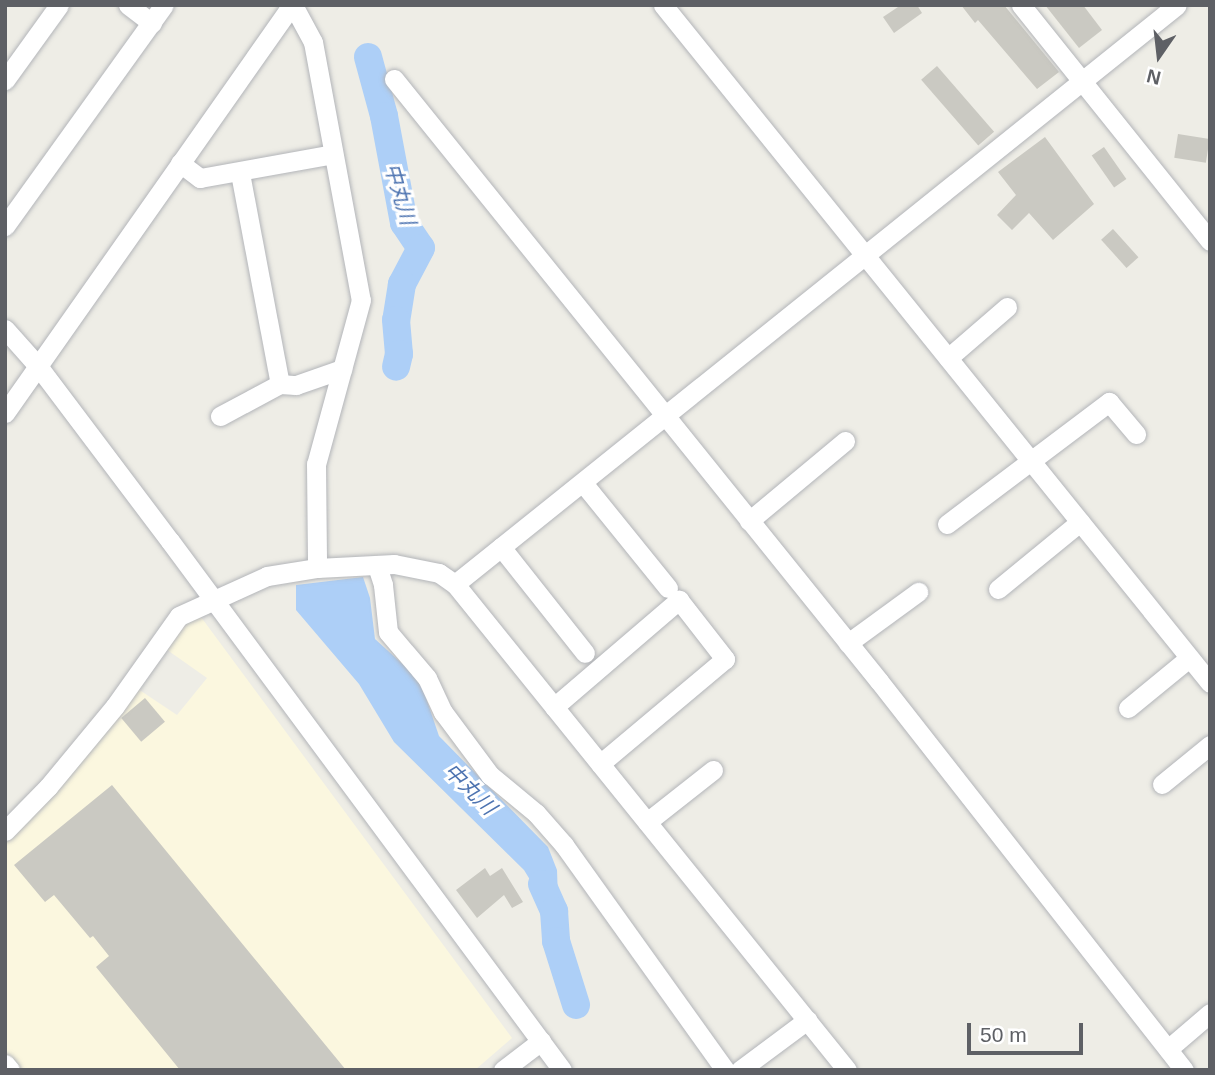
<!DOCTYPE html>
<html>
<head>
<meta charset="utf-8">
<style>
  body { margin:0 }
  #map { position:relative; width:1215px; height:1075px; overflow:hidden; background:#eeede6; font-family:Helvetica,"Noto Sans JP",sans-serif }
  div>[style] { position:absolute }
  .commercial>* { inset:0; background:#fbf7df }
  .water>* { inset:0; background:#adcff7 }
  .river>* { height:28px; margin:-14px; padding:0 14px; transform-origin:14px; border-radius:14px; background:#adcff7 }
  .building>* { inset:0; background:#cac9c2; transform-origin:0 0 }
  .roads { filter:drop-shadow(0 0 2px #b3b5b9) drop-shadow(0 0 2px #b3b5b9) }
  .minor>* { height:19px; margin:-9.5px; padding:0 9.5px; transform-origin:9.5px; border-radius:9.5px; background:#fff }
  span { translate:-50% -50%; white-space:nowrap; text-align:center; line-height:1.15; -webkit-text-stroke:6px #fff; paint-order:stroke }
  .water-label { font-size:21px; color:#4e74b1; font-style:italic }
  .frame { position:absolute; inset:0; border:7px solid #5e6065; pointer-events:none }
  .north { position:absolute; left:1124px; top:21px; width:70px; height:70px; -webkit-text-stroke:5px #fff; paint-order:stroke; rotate:194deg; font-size:19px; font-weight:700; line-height:28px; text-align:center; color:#5e6065 }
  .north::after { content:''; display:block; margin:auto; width:24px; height:32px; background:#5e6065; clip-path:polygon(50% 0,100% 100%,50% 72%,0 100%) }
  .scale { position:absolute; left:967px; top:1023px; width:116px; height:32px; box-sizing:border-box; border:4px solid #5e6065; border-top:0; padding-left:9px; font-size:21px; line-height:24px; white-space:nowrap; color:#5e6065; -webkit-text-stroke:5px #fff; paint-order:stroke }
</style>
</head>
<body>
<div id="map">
  <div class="commercial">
    <i style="clip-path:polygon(198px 613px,512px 1038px,475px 1070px,12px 1070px,5px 1061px,5px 840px,135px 687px,177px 715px,207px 678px,163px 647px,180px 622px)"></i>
  </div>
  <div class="water">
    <i style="clip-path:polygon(363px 577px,370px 598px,375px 639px,420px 680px,439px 736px,548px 847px,557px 870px,558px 899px,554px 919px,524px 870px,394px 742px,359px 684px,296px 610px,296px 585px)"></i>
  </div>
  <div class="river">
    <i style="left:368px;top:57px;width:61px;rotate:74.8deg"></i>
    <i style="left:384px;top:116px;width:109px;rotate:79.4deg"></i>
    <i style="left:404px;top:223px;width:30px;rotate:56deg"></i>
    <i style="left:421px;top:248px;width:41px;rotate:117.8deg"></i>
    <i style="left:402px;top:284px;width:36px;rotate:99deg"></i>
    <i style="left:396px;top:320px;width:34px;rotate:85deg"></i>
    <i style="left:399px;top:354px;width:13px;rotate:103deg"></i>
    <i style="left:542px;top:884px;width:30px;rotate:66deg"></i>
    <i style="left:554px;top:911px;width:30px;rotate:86deg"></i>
    <i style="left:556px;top:941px;width:67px;rotate:72.6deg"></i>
  </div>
  <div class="building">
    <i style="clip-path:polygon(901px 5px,917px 5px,922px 13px,894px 33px,883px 17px)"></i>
    <i style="clip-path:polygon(961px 5px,1004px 5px,1059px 72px,1037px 89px,978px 20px,975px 23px)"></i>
    <i style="clip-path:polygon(1045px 5px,1083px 5px,1102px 30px,1079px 48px)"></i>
    <i style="left:937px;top:66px;width:87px;height:21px;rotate:49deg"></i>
    <i style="left:1178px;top:134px;width:32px;height:24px;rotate:9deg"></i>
    <i style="clip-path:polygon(1045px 137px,1094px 204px,1053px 240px,1029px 213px,1012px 230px,997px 215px,1016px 195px,998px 172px)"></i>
    <i style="left:1104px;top:147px;width:39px;height:15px;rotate:55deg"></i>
    <i style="left:1113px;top:229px;width:38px;height:16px;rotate:48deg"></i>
    <i style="left:145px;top:698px;width:31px;height:31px;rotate:50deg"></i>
    <i style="clip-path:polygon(112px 785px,346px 1070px,180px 1070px,96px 967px,109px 956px,93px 936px,90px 938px,54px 895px,45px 902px,14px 865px)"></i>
    <i style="clip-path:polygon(485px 868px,490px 876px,502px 868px,523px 902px,512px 908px,504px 895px,477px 918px,456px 890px)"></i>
  </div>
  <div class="roads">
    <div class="minor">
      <i style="left:128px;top:5px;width:30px;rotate:37deg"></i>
      <i style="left:293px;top:5px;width:42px;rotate:61.6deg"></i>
      <i style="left:313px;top:42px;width:262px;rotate:79.5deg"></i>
      <i style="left:361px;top:300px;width:170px;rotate:105.3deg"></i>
      <i style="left:316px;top:464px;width:104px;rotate:89.4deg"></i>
      <i style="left:663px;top:5px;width:871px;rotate:51.1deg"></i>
      <i style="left:1021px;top:5px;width:302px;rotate:51.3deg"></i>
      <i style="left:394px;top:79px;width:773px;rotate:51.14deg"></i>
      <i style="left:879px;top:681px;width:494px;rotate:51.9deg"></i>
      <i style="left:5px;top:80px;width:92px;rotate:-54.2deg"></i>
      <i style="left:180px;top:163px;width:25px;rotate:37deg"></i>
      <i style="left:200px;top:178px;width:135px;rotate:-10.2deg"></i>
      <i style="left:240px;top:173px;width:215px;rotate:79.3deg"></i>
      <i style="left:5px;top:226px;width:272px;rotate:-54.3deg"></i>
      <i style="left:5px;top:329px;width:50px;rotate:48.3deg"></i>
      <i style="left:38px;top:366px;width:219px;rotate:53deg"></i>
      <i style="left:170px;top:541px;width:658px;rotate:53.46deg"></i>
      <i style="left:948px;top:358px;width:78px;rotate:-40.8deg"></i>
      <i style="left:5px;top:413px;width:499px;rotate:-54.9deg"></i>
      <i style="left:220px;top:416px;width:68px;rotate:-28.1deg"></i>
      <i style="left:280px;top:384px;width:16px;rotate:4deg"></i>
      <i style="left:296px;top:385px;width:49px;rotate:-19.2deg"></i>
      <i style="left:583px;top:483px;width:135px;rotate:51deg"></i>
      <i style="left:749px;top:521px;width:125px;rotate:-39.8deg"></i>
      <i style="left:947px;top:524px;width:203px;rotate:-37deg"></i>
      <i style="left:1109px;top:402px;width:42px;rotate:49.8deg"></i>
      <i style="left:501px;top:547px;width:135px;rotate:51.6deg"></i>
      <i style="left:377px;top:566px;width:20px;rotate:72deg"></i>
      <i style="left:383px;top:585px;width:47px;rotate:83.9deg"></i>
      <i style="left:388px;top:632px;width:60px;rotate:49.7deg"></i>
      <i style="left:427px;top:678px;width:38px;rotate:65deg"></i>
      <i style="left:443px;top:712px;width:79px;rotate:53.3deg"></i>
      <i style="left:490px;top:775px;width:60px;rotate:39.6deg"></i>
      <i style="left:536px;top:813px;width:43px;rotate:48.8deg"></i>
      <i style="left:564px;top:845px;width:277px;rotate:54.4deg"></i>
      <i style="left:455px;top:584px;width:925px;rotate:-38.73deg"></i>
      <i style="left:998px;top:589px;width:106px;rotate:-39.3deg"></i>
      <i style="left:848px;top:643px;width:87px;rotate:-36.1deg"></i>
      <i style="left:554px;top:707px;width:165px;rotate:-40.6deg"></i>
      <i style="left:679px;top:600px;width:75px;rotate:52.1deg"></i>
      <i style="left:725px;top:659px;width:163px;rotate:140deg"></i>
      <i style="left:1128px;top:708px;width:79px;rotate:-39.3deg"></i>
      <i style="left:1162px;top:784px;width:62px;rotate:-39.1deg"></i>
      <i style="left:647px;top:822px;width:84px;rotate:-38.2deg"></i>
      <i style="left:5px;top:831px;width:62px;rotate:-45.7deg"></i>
      <i style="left:48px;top:787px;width:105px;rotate:-50.4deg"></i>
      <i style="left:115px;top:706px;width:110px;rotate:-54.6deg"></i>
      <i style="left:179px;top:616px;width:97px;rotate:-24.4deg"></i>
      <i style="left:267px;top:576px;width:51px;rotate:-9.1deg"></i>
      <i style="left:317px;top:568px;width:77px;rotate:-3deg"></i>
      <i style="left:394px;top:564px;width:46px;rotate:11.3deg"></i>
      <i style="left:439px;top:573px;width:19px;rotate:35deg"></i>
      <i style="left:455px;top:584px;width:624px;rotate:51.11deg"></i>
      <i style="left:1168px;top:1049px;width:55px;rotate:-40.6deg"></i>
      <i style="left:5px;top:1064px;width:8px;rotate:50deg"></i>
      <i style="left:503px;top:1070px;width:48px;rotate:-37.3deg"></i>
      <i style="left:740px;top:1070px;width:84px;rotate:-36.7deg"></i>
    </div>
  </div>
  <div class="water-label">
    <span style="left:400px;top:194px;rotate:74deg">中丸川</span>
    <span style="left:470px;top:789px;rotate:45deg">中丸川</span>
  </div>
  <div class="frame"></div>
  <div class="north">N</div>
  <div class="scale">50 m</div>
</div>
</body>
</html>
